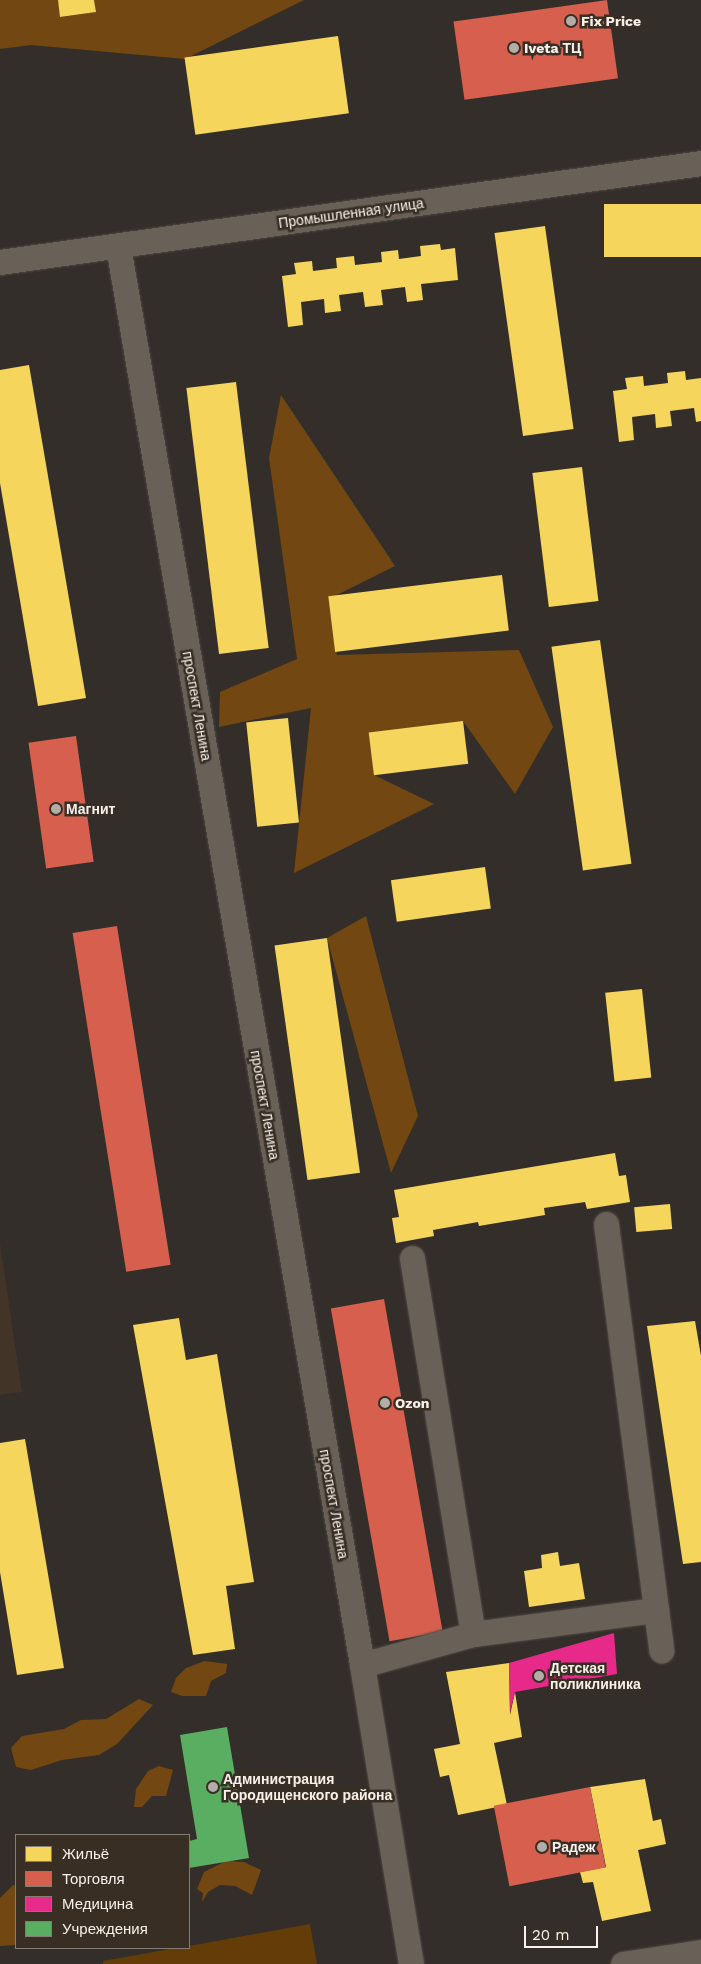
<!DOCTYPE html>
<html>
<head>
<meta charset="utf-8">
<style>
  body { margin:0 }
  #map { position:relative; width:701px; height:1964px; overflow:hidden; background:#332e29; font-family:"Work Sans",sans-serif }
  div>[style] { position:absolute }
  .built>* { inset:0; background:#423427 }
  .green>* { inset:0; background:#643c07 }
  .forest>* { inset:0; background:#724711 }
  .homes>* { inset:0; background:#f6d55c; transform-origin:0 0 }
  .shops>* { inset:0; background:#d6604d; transform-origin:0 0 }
  .health>* { inset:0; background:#e7298a }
  .public>* { inset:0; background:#5aae61 }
  .roads { filter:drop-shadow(0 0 1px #4e4945) drop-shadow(0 0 1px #4e4945) }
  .street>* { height:25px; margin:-12.5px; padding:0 12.5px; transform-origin:12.5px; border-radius:12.5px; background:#696057 }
  .dots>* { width:14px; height:14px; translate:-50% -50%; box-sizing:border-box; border:2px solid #382e24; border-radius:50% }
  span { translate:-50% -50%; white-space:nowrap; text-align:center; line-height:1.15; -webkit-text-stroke:5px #382e24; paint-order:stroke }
  .poi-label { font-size:14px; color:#f8f1eb; font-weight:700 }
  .left { translate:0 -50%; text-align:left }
  .street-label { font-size:14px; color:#f8f1eb }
  .legend { position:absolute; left:15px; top:1834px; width:175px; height:115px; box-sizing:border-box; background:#382e24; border:1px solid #857c74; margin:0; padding:6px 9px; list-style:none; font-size:15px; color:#f8f1eb }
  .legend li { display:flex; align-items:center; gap:10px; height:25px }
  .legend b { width:25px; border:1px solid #857c74 }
  .scale { position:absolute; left:524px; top:1926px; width:74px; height:22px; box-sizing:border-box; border:2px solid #f8f1eb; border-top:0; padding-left:6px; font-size:15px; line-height:18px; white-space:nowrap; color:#f8f1eb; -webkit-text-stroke:4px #382e24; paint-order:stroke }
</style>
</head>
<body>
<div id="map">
  <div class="built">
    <i style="clip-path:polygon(0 1243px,22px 1392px,0 1395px)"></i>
  </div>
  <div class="green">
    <i style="clip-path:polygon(310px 1924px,317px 1964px,103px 1964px,103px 1961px,176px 1948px,189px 1948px,189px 1946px)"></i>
  </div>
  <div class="forest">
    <i style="clip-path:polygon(0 0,58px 0,61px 17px,96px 12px,94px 0,304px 0,185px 59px,31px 45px,0 49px)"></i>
    <i style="clip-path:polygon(281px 395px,395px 566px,329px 599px,337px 655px,519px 650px,553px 727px,515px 794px,463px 721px,374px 775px,434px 804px,294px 873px,311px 708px,219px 727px,220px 692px,297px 659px,269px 458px)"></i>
    <i style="clip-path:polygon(366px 916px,418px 1116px,391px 1173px,327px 938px)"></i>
    <i style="clip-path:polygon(205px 1661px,227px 1664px,226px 1673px,211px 1681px,206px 1696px,182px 1696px,171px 1692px,176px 1678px,186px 1668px)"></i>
    <i style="clip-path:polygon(139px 1699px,153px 1705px,117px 1744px,99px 1755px,62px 1760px,31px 1770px,16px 1767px,11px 1748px,22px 1736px,64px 1729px,81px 1720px,106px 1719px)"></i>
    <i style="clip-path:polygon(159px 1766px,173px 1770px,166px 1796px,152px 1796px,142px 1807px,134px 1807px,136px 1789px,148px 1771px)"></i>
    <i style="clip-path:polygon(226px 1861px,244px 1862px,261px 1870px,252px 1895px,235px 1886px,220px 1885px,208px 1892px,202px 1902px,203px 1893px,197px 1889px,204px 1872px)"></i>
    <i style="clip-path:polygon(13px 1885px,16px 1886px,16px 1945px,0 1946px,0 1898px)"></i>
  </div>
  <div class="homes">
    <i style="clip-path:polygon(58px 0,94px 0,96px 12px,60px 17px)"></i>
    <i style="left:338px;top:36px;width:78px;height:155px;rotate:82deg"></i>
    <i style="left:701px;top:204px;width:53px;height:97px;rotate:90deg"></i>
    <i style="left:545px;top:226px;width:205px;height:51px;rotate:82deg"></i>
    <i style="clip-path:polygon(440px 244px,441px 250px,455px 248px,458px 280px,421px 284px,423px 300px,407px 302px,405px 287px,381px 290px,383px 305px,365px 307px,363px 292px,339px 295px,341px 311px,325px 313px,324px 299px,301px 302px,303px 325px,288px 327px,282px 276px,296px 274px,294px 263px,312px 261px,313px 271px,337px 268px,336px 258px,354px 256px,355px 265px,382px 262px,381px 252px,398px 250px,399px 259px,421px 256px,420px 246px)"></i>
    <i style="clip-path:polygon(29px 365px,86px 698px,38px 706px,0 483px,0 370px)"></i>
    <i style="clip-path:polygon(685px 371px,686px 380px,701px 378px,701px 421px,696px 422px,694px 408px,670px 411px,672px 426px,656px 428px,655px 414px,632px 417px,634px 440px,619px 442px,613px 391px,627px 389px,625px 378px,643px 376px,644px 386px,668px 383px,667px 373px)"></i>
    <i style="left:236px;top:382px;width:268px;height:50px;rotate:83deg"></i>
    <i style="left:582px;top:467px;width:135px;height:50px;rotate:83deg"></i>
    <i style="left:502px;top:575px;width:56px;height:175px;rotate:83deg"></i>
    <i style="left:600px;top:640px;width:226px;height:49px;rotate:82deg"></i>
    <i style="left:288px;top:718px;width:105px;height:42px;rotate:84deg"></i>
    <i style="left:463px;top:721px;width:43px;height:95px;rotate:83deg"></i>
    <i style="left:485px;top:867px;width:42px;height:95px;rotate:82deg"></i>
    <i style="left:327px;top:938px;width:237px;height:53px;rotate:82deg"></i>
    <i style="left:642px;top:989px;width:89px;height:37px;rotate:84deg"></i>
    <i style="clip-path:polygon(615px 1153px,619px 1176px,626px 1175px,630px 1202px,587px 1209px,585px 1202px,544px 1208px,545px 1215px,479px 1226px,478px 1222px,433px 1230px,434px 1236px,396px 1243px,392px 1218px,399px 1217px,394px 1190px)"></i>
    <i style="left:670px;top:1204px;width:25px;height:36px;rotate:85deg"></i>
    <i style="clip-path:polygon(179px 1318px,186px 1360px,217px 1354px,254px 1582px,226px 1586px,235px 1649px,193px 1655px,133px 1325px)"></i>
    <i style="clip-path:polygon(695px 1321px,701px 1356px,701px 1562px,683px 1564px,647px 1326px)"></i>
    <i style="clip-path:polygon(25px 1439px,64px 1668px,17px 1675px,0 1572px,0 1443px)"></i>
    <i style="clip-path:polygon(558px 1552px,560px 1566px,579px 1563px,585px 1599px,529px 1607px,524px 1571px,542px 1568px,541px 1555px)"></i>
    <i style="clip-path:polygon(509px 1663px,510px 1715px,515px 1692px,522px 1737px,494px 1743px,507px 1805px,458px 1815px,449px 1775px,440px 1777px,434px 1749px,460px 1744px,446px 1672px)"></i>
    <i style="clip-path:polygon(645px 1779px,653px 1821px,661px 1819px,666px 1844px,638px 1850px,651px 1911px,602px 1921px,593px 1882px,583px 1883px,580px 1872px,606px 1867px,590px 1787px)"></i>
  </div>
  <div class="shops">
    <i style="left:607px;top:0;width:79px;height:155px;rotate:82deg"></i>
    <i style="left:76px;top:736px;width:127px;height:48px;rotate:82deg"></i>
    <i style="left:117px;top:926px;width:343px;height:45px;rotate:81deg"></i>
    <i style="left:384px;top:1299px;width:338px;height:54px;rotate:80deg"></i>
    <i style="left:590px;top:1787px;width:82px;height:98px;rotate:79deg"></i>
  </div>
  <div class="health">
    <i style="clip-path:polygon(614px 1633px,617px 1674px,515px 1692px,510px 1712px,509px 1663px)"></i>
  </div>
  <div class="public">
    <i style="clip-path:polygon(227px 1727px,249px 1858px,189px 1868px,189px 1841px,197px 1839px,180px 1735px)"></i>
  </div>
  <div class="roads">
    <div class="street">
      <i style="left:118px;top:246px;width:1440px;rotate:80.24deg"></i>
      <i style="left:362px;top:1665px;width:303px;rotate:80.7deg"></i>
      <i style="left:0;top:262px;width:708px;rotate:-8.04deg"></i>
      <i style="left:606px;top:1224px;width:430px;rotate:82.6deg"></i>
      <i style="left:412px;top:1258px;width:381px;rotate:80.8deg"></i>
      <i style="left:362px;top:1665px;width:115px;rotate:-15.6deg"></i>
      <i style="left:473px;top:1634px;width:185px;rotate:-7.5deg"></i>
      <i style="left:623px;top:1964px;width:79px;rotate:-8.7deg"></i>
    </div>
  </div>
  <div class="dots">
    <i style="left:571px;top:21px;background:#b3ada7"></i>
    <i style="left:514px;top:48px;background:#b3ada7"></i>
    <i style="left:56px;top:809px;background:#b3ada7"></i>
    <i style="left:385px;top:1403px;background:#b3ada7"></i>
    <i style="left:539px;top:1676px;background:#b3ada7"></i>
    <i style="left:213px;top:1787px;background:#b3ada7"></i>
    <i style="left:542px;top:1847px;background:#b3ada7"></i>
  </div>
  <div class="poi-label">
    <span class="left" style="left:581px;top:21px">Fix Price</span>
    <span class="left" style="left:524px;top:48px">Iveta ТЦ</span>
    <span class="left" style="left:66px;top:809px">Магнит</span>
    <span class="left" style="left:395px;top:1403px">Ozon</span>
    <span class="left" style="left:550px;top:1676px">Детская<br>поликлиника</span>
    <span class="left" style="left:223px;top:1787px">Администрация<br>Городищенского района</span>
    <span class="left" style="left:552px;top:1847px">Радеж</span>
  </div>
  <div class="street-label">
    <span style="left:351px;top:213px;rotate:-8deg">Промышленная улица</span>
    <span style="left:197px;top:706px;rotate:80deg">проспект Ленина</span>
    <span style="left:265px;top:1105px;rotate:80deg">проспект Ленина</span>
    <span style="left:334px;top:1504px;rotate:80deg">проспект Ленина</span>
  </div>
  <ul class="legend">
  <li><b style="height:14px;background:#f6d55c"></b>Жильё</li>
  <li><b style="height:14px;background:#d6604d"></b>Торговля</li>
  <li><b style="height:14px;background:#e7298a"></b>Медицина</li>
  <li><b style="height:14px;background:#5aae61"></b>Учреждения</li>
  </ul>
  <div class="scale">20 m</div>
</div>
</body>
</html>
